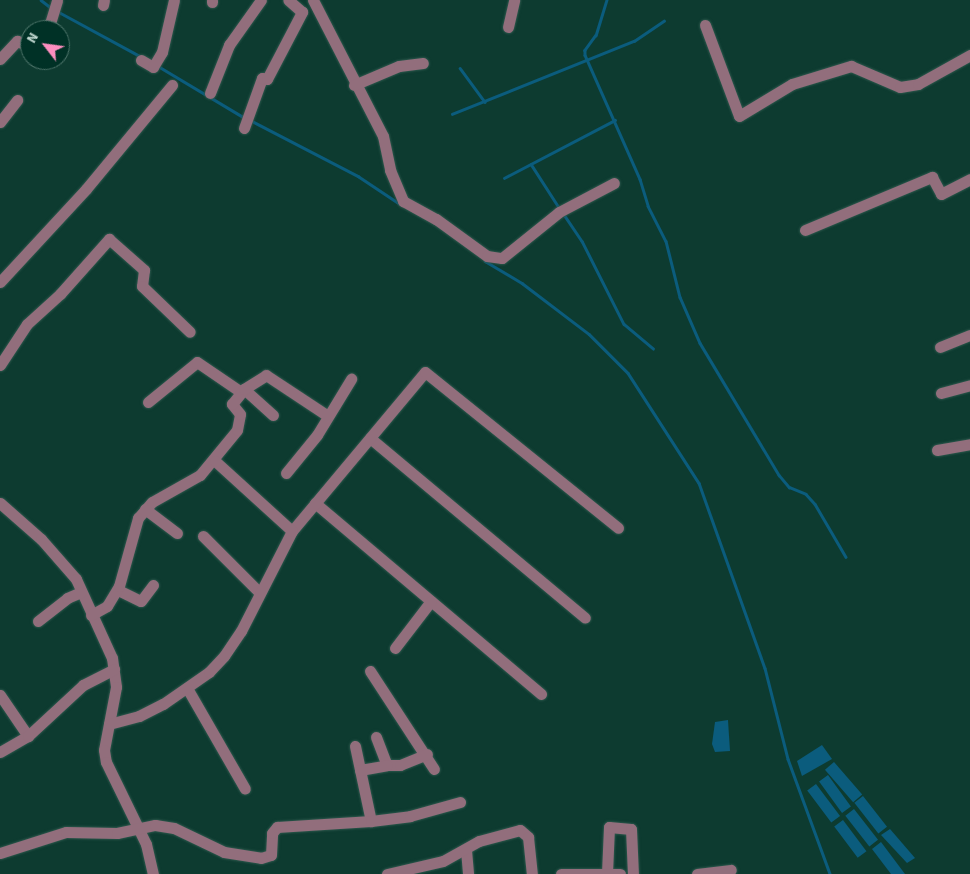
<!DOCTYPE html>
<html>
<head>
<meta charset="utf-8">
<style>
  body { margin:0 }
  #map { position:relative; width:970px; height:874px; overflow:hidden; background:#0d3b30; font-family:"Source Sans 3",sans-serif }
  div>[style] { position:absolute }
  .water>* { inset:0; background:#0b5c7d; transform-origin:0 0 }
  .stream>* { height:2.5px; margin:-1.25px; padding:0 1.25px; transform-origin:1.25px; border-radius:1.25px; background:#0b5c7d }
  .roads { filter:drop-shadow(0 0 1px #2e584d) drop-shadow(0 0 1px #2e584d) }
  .minor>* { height:11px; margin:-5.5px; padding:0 5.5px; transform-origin:5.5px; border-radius:5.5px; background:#926e7c }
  span { translate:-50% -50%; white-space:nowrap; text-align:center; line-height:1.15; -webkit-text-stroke:4.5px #003126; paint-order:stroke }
  .north { position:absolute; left:20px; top:20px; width:50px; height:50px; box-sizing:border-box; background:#003126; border:1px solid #4e756b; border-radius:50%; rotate:300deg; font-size:14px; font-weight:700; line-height:20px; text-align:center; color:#c4dbd3 }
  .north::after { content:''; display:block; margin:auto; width:18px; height:22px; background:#fd8ebf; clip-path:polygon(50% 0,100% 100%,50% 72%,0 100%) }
</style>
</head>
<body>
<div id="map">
  <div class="water">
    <i style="clip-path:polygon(728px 720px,730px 751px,715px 752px,712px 744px,715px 722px)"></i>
    <i style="clip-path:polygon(822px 745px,832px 759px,802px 776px,797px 761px)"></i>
    <i style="left:834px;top:762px;width:43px;height:12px;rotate:49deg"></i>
    <i style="left:828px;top:775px;width:39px;height:11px;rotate:54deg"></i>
    <i style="left:816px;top:784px;width:40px;height:11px;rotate:53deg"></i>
    <i style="left:863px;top:796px;width:39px;height:11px;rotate:52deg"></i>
    <i style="left:854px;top:809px;width:39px;height:11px;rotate:52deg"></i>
    <i style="left:843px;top:820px;width:39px;height:11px;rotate:53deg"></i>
    <i style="clip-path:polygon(890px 829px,915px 858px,907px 863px,881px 835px)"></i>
    <i style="clip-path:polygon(881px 842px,905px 874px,891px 874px,872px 849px)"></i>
  </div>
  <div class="stream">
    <i style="left:41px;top:0;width:11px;rotate:38deg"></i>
    <i style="left:607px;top:0;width:37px;rotate:107deg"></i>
    <i style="left:596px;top:35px;width:19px;rotate:126deg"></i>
    <i style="left:585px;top:50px;width:5px;rotate:90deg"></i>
    <i style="left:585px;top:55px;width:136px;rotate:66.1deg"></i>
    <i style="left:640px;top:179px;width:28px;rotate:73deg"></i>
    <i style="left:648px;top:206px;width:39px;rotate:63deg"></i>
    <i style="left:666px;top:241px;width:58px;rotate:76deg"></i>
    <i style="left:680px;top:297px;width:50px;rotate:66.5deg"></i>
    <i style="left:700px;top:343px;width:154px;rotate:59.1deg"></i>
    <i style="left:779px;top:475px;width:16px;rotate:50deg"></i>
    <i style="left:789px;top:487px;width:18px;rotate:22deg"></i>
    <i style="left:806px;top:494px;width:13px;rotate:48deg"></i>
    <i style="left:815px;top:504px;width:61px;rotate:59.7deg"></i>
    <i style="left:57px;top:11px;width:94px;rotate:28.5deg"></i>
    <i style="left:158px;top:66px;width:101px;rotate:30.9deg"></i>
    <i style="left:460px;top:68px;width:42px;rotate:53.7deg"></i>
    <i style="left:452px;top:114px;width:196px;rotate:-21.9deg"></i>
    <i style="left:634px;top:41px;width:36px;rotate:-34deg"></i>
    <i style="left:250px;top:120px;width:122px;rotate:27.4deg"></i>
    <i style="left:358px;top:176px;width:50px;rotate:33.7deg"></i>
    <i style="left:531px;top:164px;width:54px;rotate:57.2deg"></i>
    <i style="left:504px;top:178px;width:125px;rotate:-27.6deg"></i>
    <i style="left:563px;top:213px;width:34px;rotate:56deg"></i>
    <i style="left:582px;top:241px;width:93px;rotate:63.2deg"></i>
    <i style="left:624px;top:324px;width:38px;rotate:40deg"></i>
    <i style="left:485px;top:261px;width:43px;rotate:30.7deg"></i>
    <i style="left:522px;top:283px;width:84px;rotate:37.3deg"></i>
    <i style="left:589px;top:334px;width:55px;rotate:45deg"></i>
    <i style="left:628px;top:373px;width:131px;rotate:57.2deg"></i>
    <i style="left:699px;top:483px;width:196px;rotate:70.4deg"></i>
    <i style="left:765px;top:668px;width:94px;rotate:75.8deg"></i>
    <i style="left:788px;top:759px;width:122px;rotate:69.9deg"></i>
  </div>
  <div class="roads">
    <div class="minor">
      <i style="left:313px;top:0;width:153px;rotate:62.8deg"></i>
      <i style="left:383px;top:136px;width:35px;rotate:78deg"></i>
      <i style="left:390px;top:170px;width:34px;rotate:67deg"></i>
      <i style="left:403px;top:201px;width:38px;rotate:29deg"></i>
      <i style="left:436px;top:219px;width:63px;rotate:36deg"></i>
      <i style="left:487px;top:256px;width:15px;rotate:8deg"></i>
      <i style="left:502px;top:258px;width:73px;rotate:-38.9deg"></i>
      <i style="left:559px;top:212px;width:62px;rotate:-27.8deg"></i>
      <i style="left:212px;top:2px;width:2px;rotate:-90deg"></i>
      <i style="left:103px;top:5px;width:5px;rotate:-79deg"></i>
      <i style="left:705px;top:25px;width:97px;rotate:69.5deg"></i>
      <i style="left:739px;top:116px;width:62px;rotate:-31.1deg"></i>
      <i style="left:792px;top:84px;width:62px;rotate:-17deg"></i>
      <i style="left:851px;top:66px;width:53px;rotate:23.2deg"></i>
      <i style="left:900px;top:87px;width:18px;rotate:-9deg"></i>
      <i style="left:918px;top:84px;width:60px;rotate:-29.1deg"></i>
      <i style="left:508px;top:27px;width:28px;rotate:-77deg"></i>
      <i style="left:48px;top:30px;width:31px;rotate:-73deg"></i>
      <i style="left:0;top:59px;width:25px;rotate:-47deg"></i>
      <i style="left:17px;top:41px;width:14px;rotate:21deg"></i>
      <i style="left:141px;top:60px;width:14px;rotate:30deg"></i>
      <i style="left:153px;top:67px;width:17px;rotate:-59deg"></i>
      <i style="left:162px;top:52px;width:53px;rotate:-77deg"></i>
      <i style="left:354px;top:85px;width:49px;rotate:-22.9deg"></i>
      <i style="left:399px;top:66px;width:24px;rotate:-7deg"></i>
      <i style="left:210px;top:93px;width:52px;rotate:-68.4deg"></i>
      <i style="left:229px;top:45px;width:55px;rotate:-54.6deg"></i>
      <i style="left:0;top:122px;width:28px;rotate:-52deg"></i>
      <i style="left:244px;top:128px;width:53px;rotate:-70.2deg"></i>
      <i style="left:262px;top:78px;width:5px;rotate:11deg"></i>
      <i style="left:267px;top:79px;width:76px;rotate:-62.4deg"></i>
      <i style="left:302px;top:12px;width:18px;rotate:-139deg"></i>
      <i style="left:805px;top:230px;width:138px;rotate:-22.7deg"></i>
      <i style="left:932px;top:177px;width:19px;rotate:62deg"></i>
      <i style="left:941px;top:194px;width:33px;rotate:-27deg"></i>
      <i style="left:0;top:282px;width:127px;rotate:-47.2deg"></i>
      <i style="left:86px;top:189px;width:135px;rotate:-50.4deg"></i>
      <i style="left:940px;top:347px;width:32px;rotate:-22deg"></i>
      <i style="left:0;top:365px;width:49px;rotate:-56.6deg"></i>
      <i style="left:27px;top:324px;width:45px;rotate:-42.3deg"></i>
      <i style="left:60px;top:294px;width:74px;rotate:-48.3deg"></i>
      <i style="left:109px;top:239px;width:47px;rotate:41.5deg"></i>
      <i style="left:144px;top:270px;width:16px;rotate:97deg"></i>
      <i style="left:142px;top:286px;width:66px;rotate:43.8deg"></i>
      <i style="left:244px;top:389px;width:39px;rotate:42deg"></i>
      <i style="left:941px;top:393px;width:30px;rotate:-15deg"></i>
      <i style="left:148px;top:402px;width:63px;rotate:-39.2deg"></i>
      <i style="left:197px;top:362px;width:53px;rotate:34.3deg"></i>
      <i style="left:370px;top:438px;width:280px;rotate:39.9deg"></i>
      <i style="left:937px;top:450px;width:34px;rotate:-10deg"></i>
      <i style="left:286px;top:473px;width:49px;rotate:-50.8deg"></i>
      <i style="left:317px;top:435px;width:66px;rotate:-58.7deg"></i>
      <i style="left:0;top:503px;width:55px;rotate:41.3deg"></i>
      <i style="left:41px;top:539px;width:53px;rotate:48.8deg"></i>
      <i style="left:76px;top:579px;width:87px;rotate:65.5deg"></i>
      <i style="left:112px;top:658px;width:29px;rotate:82deg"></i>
      <i style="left:116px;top:687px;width:64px;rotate:100.8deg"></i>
      <i style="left:104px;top:750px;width:12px;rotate:81deg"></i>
      <i style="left:106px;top:762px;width:91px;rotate:64deg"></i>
      <i style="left:146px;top:844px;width:31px;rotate:77deg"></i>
      <i style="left:315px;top:503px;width:296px;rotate:40.2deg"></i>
      <i style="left:145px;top:509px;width:40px;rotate:37deg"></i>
      <i style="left:292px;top:531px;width:207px;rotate:-50.1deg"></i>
      <i style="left:425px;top:372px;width:248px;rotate:38.9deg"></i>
      <i style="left:203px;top:536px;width:79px;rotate:45deg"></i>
      <i style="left:118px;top:590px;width:25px;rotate:26deg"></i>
      <i style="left:141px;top:601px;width:20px;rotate:-53deg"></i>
      <i style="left:91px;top:615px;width:18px;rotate:-29deg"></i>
      <i style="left:107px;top:606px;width:23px;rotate:-59deg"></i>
      <i style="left:119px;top:586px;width:71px;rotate:-74.4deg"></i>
      <i style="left:138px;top:518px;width:21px;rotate:-49deg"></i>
      <i style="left:152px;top:502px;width:55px;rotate:-29.4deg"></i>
      <i style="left:200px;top:475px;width:58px;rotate:-50.6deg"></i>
      <i style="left:237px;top:430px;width:16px;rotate:-79deg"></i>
      <i style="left:240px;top:414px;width:13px;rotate:-129deg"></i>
      <i style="left:232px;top:404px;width:19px;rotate:-51deg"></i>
      <i style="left:244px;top:389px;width:26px;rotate:-32deg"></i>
      <i style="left:266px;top:375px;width:74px;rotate:33.5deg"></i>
      <i style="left:38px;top:621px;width:37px;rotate:-38deg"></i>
      <i style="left:67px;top:598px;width:15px;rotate:-23deg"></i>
      <i style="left:395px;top:648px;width:59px;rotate:-52.5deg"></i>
      <i style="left:370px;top:671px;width:117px;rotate:56.9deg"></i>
      <i style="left:187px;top:688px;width:116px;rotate:60.1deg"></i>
      <i style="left:0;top:695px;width:50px;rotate:55.7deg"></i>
      <i style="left:109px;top:724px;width:31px;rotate:-15deg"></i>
      <i style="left:139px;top:716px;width:27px;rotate:-27deg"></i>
      <i style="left:163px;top:704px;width:56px;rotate:-34.8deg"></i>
      <i style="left:209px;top:672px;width:22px;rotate:-47deg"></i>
      <i style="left:224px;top:656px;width:30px;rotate:-56deg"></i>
      <i style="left:241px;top:631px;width:112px;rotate:-63deg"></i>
      <i style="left:292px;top:531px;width:104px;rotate:-137.7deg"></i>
      <i style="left:376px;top:737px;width:30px;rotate:69deg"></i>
      <i style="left:387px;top:765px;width:13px"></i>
      <i style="left:400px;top:765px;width:29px;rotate:-22deg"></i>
      <i style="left:355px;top:746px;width:77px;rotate:78deg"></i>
      <i style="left:0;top:752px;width:32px;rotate:-30deg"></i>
      <i style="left:28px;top:736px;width:75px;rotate:-42.8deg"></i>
      <i style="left:83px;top:685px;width:35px;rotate:-27deg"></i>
      <i style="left:360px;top:770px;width:27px;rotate:-10deg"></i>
      <i style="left:466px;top:850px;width:24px;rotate:85deg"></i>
      <i style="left:0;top:853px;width:69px;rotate:-17.7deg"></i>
      <i style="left:66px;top:832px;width:51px;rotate:1.1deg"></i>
      <i style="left:117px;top:833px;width:39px;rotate:-12deg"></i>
      <i style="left:155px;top:825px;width:19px;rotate:9deg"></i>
      <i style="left:174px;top:828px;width:55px;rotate:25.6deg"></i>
      <i style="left:224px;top:852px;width:37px;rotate:9deg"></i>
      <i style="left:261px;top:858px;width:10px;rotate:-17deg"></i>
      <i style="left:271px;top:855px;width:22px;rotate:-87deg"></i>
      <i style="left:272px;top:833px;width:8px;rotate:-50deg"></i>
      <i style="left:277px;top:827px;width:94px;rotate:-3.7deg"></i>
      <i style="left:371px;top:821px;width:39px;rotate:-7deg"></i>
      <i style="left:410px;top:816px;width:52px;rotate:-15.6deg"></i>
      <i style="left:607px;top:873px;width:46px;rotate:-87.5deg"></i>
      <i style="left:609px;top:827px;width:22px;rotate:5deg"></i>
      <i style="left:631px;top:829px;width:45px;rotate:87.5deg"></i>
      <i style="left:387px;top:874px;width:57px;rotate:-13.1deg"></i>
      <i style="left:443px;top:861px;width:41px;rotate:-29.1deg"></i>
      <i style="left:479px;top:841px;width:42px;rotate:-15deg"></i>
      <i style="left:520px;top:830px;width:11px;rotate:41deg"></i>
      <i style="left:528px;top:837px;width:37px;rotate:84deg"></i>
      <i style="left:561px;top:874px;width:59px"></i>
      <i style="left:697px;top:874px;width:34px;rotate:-7deg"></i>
    </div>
  </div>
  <div class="north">N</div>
</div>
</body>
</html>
